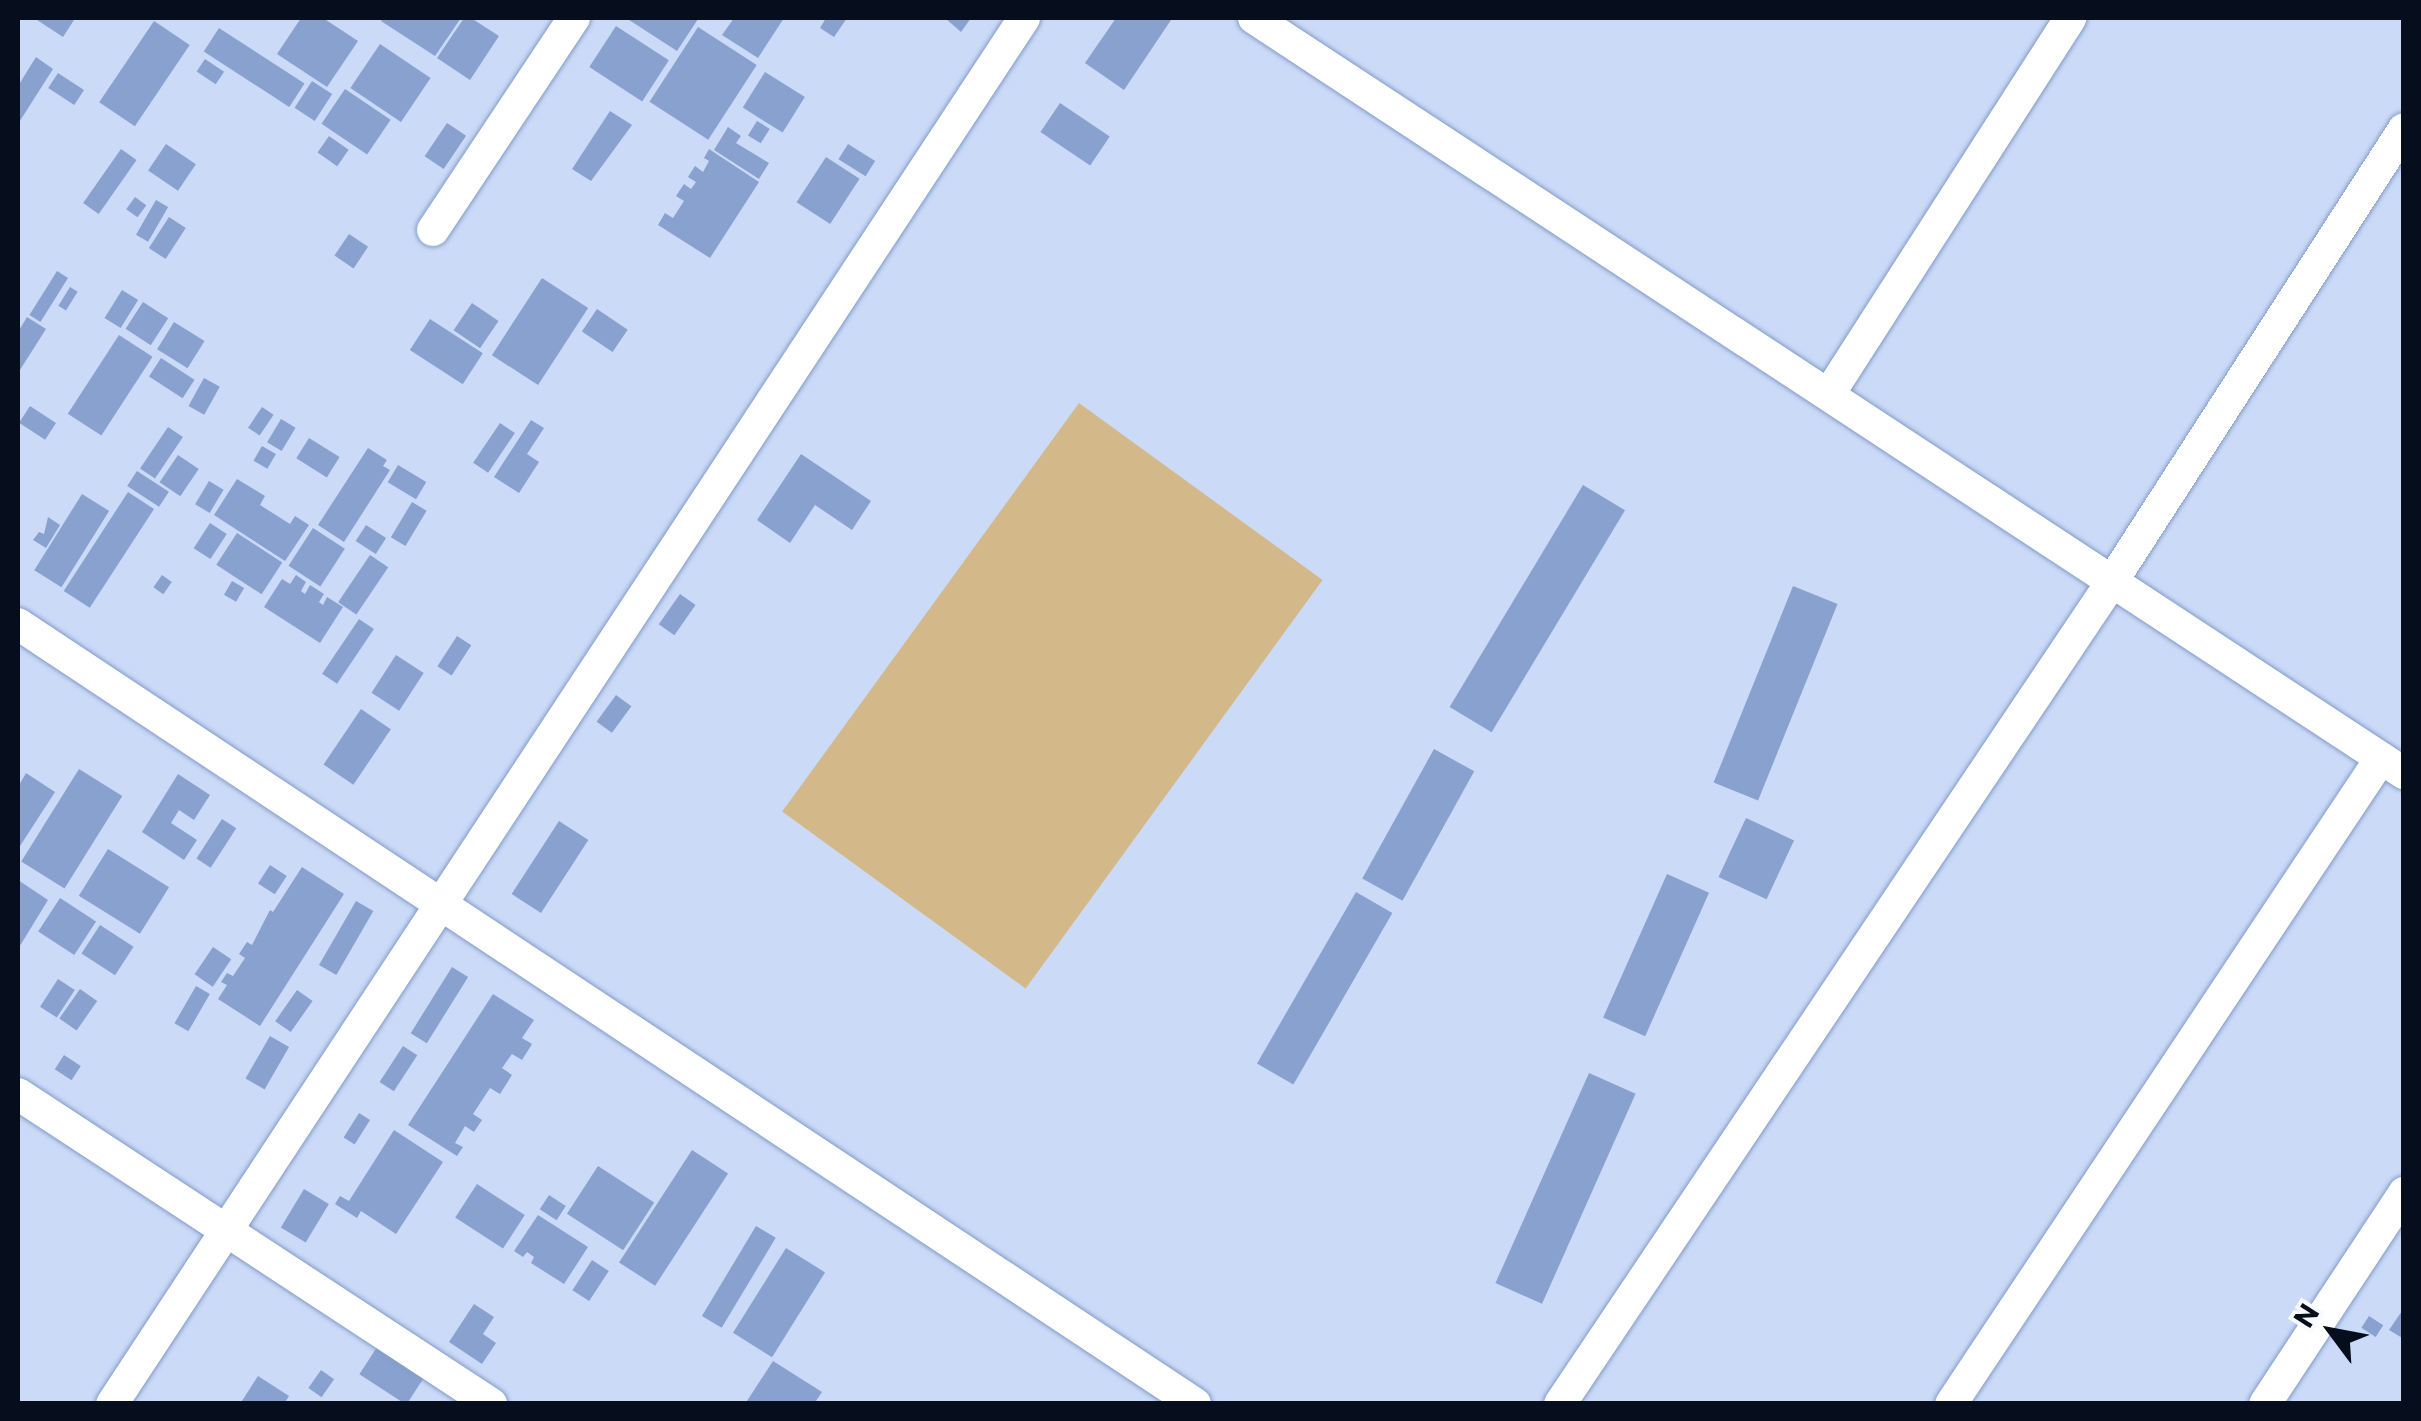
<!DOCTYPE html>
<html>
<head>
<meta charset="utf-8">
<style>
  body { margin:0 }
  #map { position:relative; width:2421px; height:1421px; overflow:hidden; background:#cadaf7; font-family:Commissioner,sans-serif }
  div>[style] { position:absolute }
  .green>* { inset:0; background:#d3b989; transform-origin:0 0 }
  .building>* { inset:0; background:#89a1cf; transform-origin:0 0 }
  .roads { filter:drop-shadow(0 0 2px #829bc8) drop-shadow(0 0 2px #829bc8) }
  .minor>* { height:32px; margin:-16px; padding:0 16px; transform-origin:16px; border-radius:16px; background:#fff }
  span { translate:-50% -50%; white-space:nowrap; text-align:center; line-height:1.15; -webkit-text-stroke:10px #f7faff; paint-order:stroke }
  .frame { position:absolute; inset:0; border:20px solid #060e1e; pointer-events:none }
  .north { position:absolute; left:2281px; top:1281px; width:100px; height:100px; -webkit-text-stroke:8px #f7faff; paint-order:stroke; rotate:302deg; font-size:28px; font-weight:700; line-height:40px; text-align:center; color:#060e1e }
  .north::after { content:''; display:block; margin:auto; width:35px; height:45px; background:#060e1e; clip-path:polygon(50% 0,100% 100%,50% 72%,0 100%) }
</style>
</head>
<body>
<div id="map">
  <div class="green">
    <i style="left:1079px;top:403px;width:301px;height:505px;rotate:36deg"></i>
  </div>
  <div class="building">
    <i style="clip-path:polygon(34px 18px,70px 18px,74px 20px,63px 37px)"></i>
    <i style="clip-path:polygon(301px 18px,323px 18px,358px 41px,327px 87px,277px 54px)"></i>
    <i style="clip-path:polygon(383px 18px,461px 18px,435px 56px,381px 21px)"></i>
    <i style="clip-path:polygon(464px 18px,471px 18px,499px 36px,470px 80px,437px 58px)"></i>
    <i style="clip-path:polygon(626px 18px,696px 18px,698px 19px,677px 51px)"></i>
    <i style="clip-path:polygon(734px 18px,784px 18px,758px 58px,722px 35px)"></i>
    <i style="clip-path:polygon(826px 18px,847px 18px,834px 37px,820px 28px)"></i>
    <i style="clip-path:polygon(945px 18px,971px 18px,961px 32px)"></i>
    <i style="clip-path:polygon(1116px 18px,1171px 20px,1124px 90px,1085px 63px)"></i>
    <i style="left:154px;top:21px;width:43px;height:98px;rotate:34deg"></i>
    <i style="left:616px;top:26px;width:63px;height:49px;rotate:33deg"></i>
    <i style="left:698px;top:27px;width:70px;height:89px;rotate:33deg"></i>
    <i style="left:219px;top:28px;width:102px;height:28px;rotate:33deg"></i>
    <i style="left:380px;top:44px;width:61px;height:53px;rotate:34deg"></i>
    <i style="clip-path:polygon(36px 57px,53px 69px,18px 124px,18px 86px)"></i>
    <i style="left:205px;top:59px;width:23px;height:15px;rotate:34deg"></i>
    <i style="left:765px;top:72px;width:47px;height:42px;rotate:32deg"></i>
    <i style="left:58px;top:73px;width:31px;height:18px;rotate:33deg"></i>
    <i style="left:312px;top:81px;width:24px;height:32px;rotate:33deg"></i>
    <i style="left:345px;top:89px;width:55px;height:42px;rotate:34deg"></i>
    <i style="left:1060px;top:103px;width:60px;height:35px;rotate:34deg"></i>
    <i style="clip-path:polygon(610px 111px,632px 125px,591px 181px,572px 169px)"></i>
    <i style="left:757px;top:121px;width:15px;height:17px;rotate:32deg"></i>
    <i style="left:447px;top:123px;width:23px;height:40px;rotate:34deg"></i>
    <i style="clip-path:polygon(728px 127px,741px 136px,736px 143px,769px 163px,759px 179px,714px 150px)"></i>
    <i style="left:329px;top:136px;width:24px;height:20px;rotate:35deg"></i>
    <i style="left:166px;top:144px;width:36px;height:32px;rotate:34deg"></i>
    <i style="left:848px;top:144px;width:32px;height:18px;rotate:32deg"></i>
    <i style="left:121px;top:149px;width:19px;height:66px;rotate:35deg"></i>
    <i style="clip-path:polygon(709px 149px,759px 182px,710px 258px,658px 225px,665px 213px,673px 218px,684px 201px,676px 196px,684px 184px,691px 189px,696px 182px,688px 177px,695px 166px,703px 172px,709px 161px,704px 158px)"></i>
    <i style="left:826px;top:157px;width:40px;height:54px;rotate:33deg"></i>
    <i style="left:135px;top:197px;width:14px;height:15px;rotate:36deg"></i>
    <i style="left:156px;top:200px;width:14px;height:40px;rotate:30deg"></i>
    <i style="left:169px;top:217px;width:20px;height:37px;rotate:33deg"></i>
    <i style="left:349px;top:234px;width:23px;height:26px;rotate:34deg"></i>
    <i style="left:57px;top:271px;width:13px;height:52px;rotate:32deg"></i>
    <i style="left:542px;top:278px;width:55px;height:92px;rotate:33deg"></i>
    <i style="left:70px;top:287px;width:9px;height:22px;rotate:32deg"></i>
    <i style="left:122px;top:290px;width:19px;height:33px;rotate:32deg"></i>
    <i style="left:143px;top:302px;width:30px;height:32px;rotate:33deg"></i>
    <i style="left:472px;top:303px;width:32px;height:33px;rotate:34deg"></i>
    <i style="left:597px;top:309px;width:37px;height:27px;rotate:34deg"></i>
    <i style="clip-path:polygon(27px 317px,46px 329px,18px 373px,18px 332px)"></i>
    <i style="left:430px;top:319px;width:63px;height:37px;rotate:33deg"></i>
    <i style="left:174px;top:322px;width:36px;height:32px;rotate:32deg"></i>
    <i style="left:119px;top:335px;width:40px;height:94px;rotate:33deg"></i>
    <i style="left:161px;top:358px;width:40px;height:22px;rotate:33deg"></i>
    <i style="left:204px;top:378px;width:18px;height:32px;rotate:29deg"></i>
    <i style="left:30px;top:406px;width:31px;height:20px;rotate:33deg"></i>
    <i style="left:262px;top:407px;width:14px;height:25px;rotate:34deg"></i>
    <i style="left:281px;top:419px;width:17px;height:27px;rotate:31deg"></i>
    <i style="clip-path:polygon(531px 420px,544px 428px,527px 454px,539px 462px,519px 493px,494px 477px)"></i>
    <i style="left:500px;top:423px;width:18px;height:48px;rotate:34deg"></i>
    <i style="left:168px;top:427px;width:18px;height:50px;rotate:34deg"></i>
    <i style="left:309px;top:438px;width:36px;height:24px;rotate:32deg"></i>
    <i style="left:262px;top:446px;width:16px;height:17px;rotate:30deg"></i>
    <i style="clip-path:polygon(368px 448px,387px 460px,383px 466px,390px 470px,344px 542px,318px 525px)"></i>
    <i style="clip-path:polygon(801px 454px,871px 501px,852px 530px,815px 505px,790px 543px,757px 520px)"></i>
    <i style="left:178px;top:455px;width:25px;height:33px;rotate:34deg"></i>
    <i style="left:398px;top:465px;width:33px;height:20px;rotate:31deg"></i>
    <i style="left:137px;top:471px;width:38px;height:18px;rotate:33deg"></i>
    <i style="clip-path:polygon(237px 479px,265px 496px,260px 505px,290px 524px,295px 516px,309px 525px,285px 561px,214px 515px)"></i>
    <i style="left:209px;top:481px;width:17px;height:27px;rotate:31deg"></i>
    <i style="left:1583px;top:485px;width:49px;height:259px;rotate:31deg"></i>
    <i style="left:128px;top:492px;width:31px;height:118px;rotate:33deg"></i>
    <i style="left:82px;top:494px;width:32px;height:90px;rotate:32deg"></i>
    <i style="left:412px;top:502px;width:17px;height:41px;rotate:31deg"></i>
    <i style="clip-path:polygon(48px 517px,60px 525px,46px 548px,33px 540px,39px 532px,44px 534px)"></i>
    <i style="left:210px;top:523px;width:20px;height:30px;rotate:33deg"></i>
    <i style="left:366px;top:525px;width:24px;height:19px;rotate:33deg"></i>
    <i style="left:313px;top:528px;width:38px;height:45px;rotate:33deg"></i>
    <i style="left:237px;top:533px;width:54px;height:38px;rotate:33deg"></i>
    <i style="left:370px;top:555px;width:22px;height:57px;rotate:34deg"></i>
    <i style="left:162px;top:575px;width:12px;height:15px;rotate:35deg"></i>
    <i style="clip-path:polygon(296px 575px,306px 582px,301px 591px,305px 594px,310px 585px,324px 594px,319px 602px,323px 605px,327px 597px,343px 607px,320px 643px,264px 607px,282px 579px,290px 584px)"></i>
    <i style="left:232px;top:581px;width:14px;height:16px;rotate:30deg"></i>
    <i style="left:1793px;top:586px;width:48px;height:212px;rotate:22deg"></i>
    <i style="left:680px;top:594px;width:19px;height:37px;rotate:35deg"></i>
    <i style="left:359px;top:619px;width:18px;height:66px;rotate:34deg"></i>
    <i style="left:457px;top:636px;width:17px;height:36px;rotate:33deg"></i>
    <i style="left:396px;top:655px;width:33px;height:45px;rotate:33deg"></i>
    <i style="left:616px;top:695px;width:19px;height:33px;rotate:36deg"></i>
    <i style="left:361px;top:709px;width:36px;height:67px;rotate:34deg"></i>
    <i style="left:1434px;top:749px;width:46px;height:148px;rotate:29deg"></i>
    <i style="left:79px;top:769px;width:51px;height:109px;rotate:32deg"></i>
    <i style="clip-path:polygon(26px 773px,55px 792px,20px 846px,18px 787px)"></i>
    <i style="clip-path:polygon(178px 774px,210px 795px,194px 820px,179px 810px,171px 823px,197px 840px,184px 860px,142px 832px)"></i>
    <i style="left:1746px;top:818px;width:53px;height:65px;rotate:25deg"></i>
    <i style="left:222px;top:819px;width:17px;height:47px;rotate:33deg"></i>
    <i style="left:559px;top:821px;width:35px;height:87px;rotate:33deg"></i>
    <i style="left:108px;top:849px;width:72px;height:55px;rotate:32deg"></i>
    <i style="left:270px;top:865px;width:20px;height:22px;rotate:33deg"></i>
    <i style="clip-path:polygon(302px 867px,344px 894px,260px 1026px,218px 999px,227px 985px,221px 982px,227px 973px,233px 976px,245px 958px,239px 954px,247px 942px,252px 945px,270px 910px,273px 912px)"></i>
    <i style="left:1667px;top:874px;width:46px;height:157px;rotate:24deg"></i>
    <i style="clip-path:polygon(18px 880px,48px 900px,18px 949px)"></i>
    <i style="left:1356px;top:892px;width:42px;height:198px;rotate:30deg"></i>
    <i style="left:60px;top:898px;width:43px;height:40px;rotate:33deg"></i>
    <i style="left:356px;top:901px;width:20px;height:74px;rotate:30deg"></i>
    <i style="left:100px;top:925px;width:40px;height:34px;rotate:33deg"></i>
    <i style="left:213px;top:947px;width:22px;height:33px;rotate:34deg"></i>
    <i style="left:452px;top:967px;width:19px;height:78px;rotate:32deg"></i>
    <i style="left:58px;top:979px;width:20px;height:33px;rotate:33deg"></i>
    <i style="left:196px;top:986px;width:16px;height:43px;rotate:30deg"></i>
    <i style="left:80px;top:989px;width:21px;height:36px;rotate:35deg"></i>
    <i style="left:297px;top:990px;width:19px;height:38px;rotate:35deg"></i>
    <i style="clip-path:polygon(493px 994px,534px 1020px,522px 1038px,532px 1044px,522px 1060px,512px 1054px,502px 1068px,512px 1075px,500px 1094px,490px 1088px,473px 1114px,482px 1120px,474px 1132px,465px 1126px,455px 1143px,463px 1147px,457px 1156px,408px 1125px)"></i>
    <i style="left:270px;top:1036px;width:22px;height:49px;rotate:30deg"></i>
    <i style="left:403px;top:1046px;width:17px;height:43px;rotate:33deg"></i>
    <i style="left:64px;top:1055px;width:20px;height:17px;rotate:33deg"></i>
    <i style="left:1589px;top:1073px;width:51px;height:230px;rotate:24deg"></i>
    <i style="left:359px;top:1113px;width:13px;height:29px;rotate:32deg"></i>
    <i style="clip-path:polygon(394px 1130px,443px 1162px,396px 1234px,361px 1211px,357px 1218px,335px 1204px,340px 1196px,349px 1201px)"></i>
    <i style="left:692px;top:1150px;width:43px;height:134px;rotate:33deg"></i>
    <i style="left:598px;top:1166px;width:67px;height:57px;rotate:33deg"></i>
    <i style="left:477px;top:1184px;width:57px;height:40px;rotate:33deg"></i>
    <i style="left:304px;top:1189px;width:29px;height:45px;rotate:31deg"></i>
    <i style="left:549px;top:1195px;width:20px;height:17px;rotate:33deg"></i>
    <i style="clip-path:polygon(538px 1215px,588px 1247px,564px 1284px,531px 1263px,534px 1257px,527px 1252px,523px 1257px,514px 1251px)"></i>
    <i style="left:756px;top:1226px;width:23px;height:105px;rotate:31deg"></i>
    <i style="left:786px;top:1248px;width:46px;height:100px;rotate:32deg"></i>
    <i style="left:592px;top:1260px;width:20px;height:36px;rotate:33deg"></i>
    <i style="clip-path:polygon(474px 1304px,494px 1317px,483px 1334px,496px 1343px,482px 1364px,449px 1342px)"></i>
    <i style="clip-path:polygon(2404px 1308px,2404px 1339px,2389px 1330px)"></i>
    <i style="left:2369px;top:1316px;width:17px;height:14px;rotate:33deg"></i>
    <i style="left:379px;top:1344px;width:56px;height:36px;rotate:33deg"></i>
    <i style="clip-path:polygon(773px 1361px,822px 1392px,814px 1404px,745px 1404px)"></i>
    <i style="left:321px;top:1370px;width:16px;height:22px;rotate:35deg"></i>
    <i style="clip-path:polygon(258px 1376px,289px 1396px,284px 1404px,240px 1404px)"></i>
  </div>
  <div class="roads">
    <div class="minor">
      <i style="left:1254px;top:18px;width:1376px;rotate:33.29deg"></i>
      <i style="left:433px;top:230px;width:255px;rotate:-56.4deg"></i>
      <i style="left:1829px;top:394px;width:447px;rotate:-57.3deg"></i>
      <i style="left:18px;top:624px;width:1412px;rotate:33.53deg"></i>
      <i style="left:18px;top:1094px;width:566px;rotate:33.24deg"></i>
      <i style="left:112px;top:1404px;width:1659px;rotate:-56.65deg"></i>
      <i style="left:1560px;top:1404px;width:989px;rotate:-56.13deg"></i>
      <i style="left:2111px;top:583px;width:540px;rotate:-57.16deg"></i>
      <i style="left:1951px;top:1404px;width:776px;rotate:-56.35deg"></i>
      <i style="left:2265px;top:1404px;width:253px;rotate:-56.6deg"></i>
    </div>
  </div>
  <div class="frame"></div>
  <div class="north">N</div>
</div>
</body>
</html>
